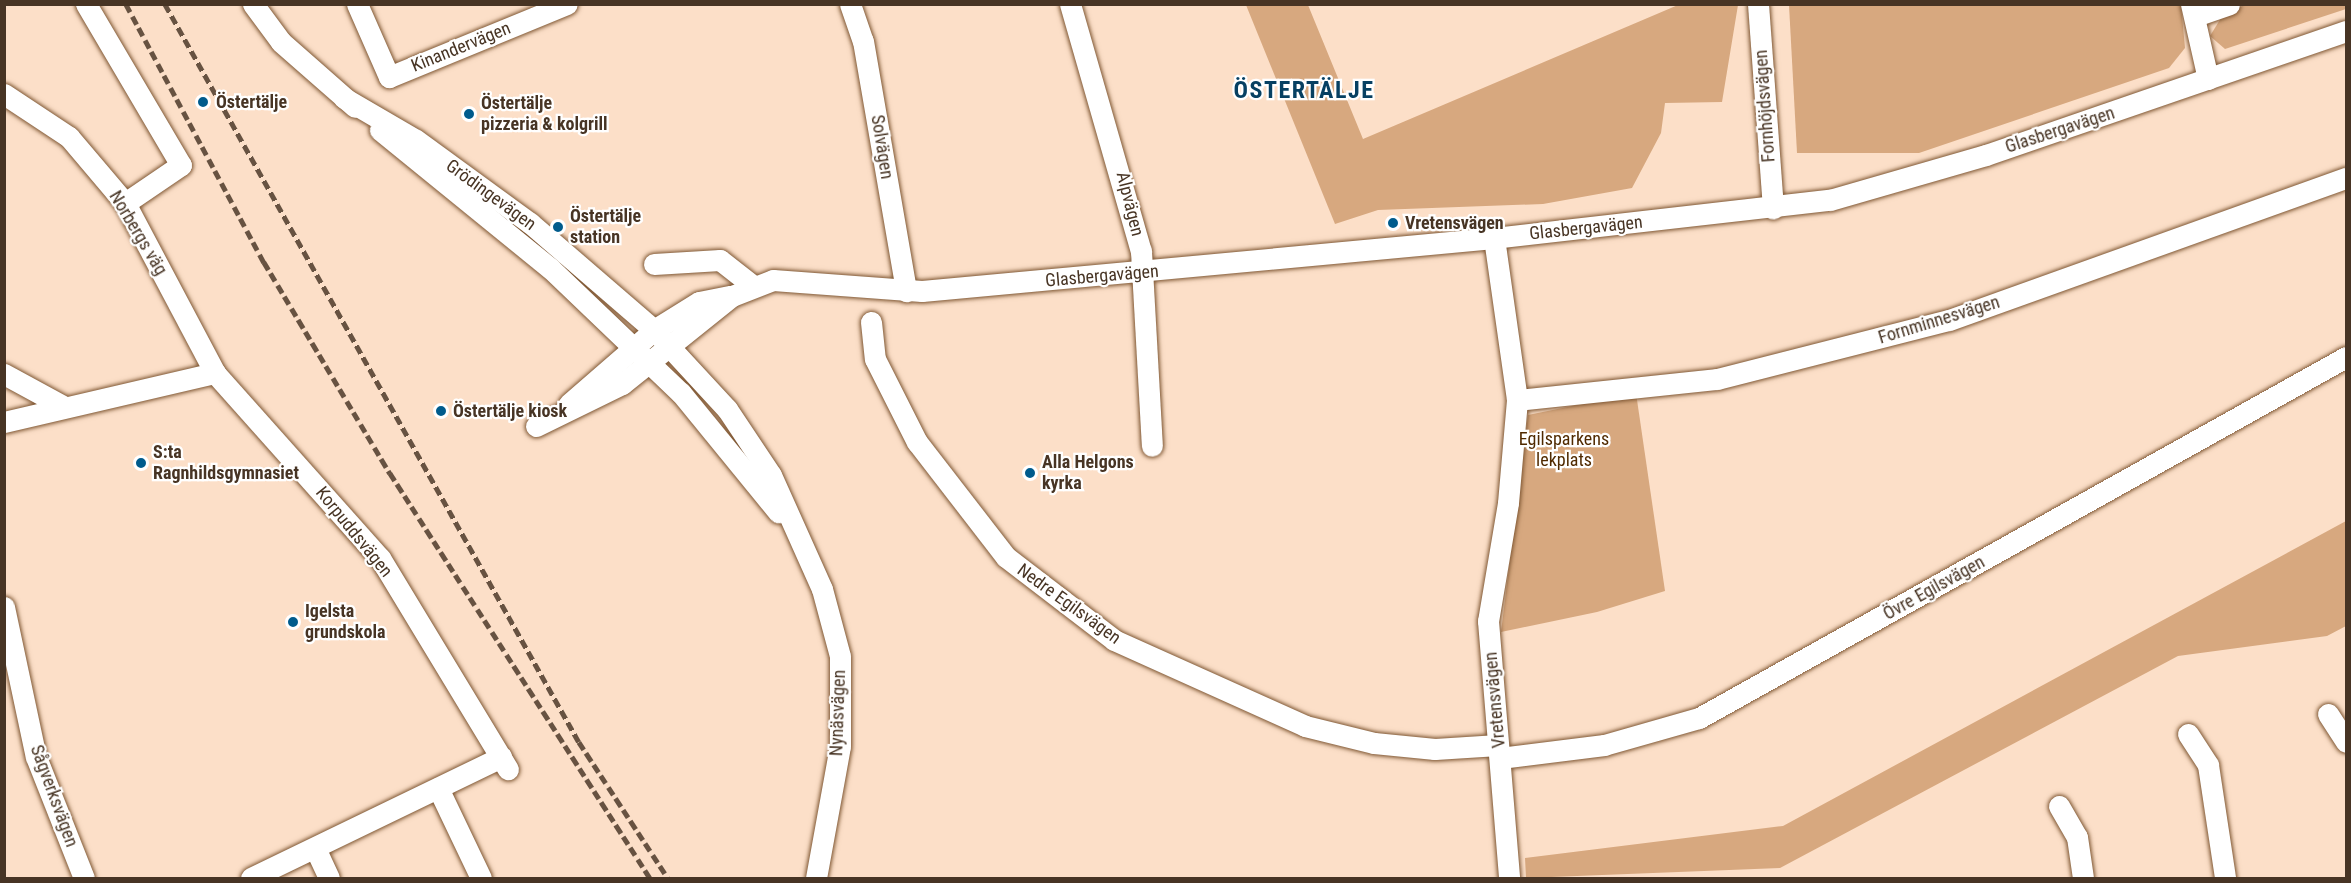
<!DOCTYPE html>
<html>
<head>
<meta charset="utf-8">
<style>
  body { margin:0 }
  #map { position:relative; width:2351px; height:883px; overflow:hidden; background:#fcdfc8; font-family:"Roboto Condensed",sans-serif }
  div>[style] { position:absolute }
  .green>* { inset:0; background:#d7a87f }
  .roads { filter:drop-shadow(0 0 2px #7f5733) drop-shadow(0 0 2px #7f5733) }
  .minor>* { height:21px; margin:-10.5px; padding:0 10.5px; transform-origin:10.5px; border-radius:10.5px; background:#fff }
  .rail>* { height:4.5px; margin-top:-2.25px; transform-origin:0; background:repeating-linear-gradient(90deg,#675241 0 9px,transparent 0 13.5px) }
  .dots>* { width:16px; height:16px; translate:-50% -50%; box-sizing:border-box; border:3px solid #fff; border-radius:50% }
  span { translate:-50% -50%; white-space:nowrap; text-align:center; line-height:1.15; -webkit-text-stroke:4.5px #fff; paint-order:stroke }
  .street-label { font-size:18px; color:#473424 }
  .poi-label { font-size:18px; color:#473424; font-weight:700 }
  .left { translate:0 -50%; text-align:left }
  .park-label { font-size:18px; color:#502a00 }
  .district-label { font-size:24px; color:#074062; font-weight:700; letter-spacing:1.5px }
  .frame { position:absolute; inset:0; border:6px solid #473424; pointer-events:none }
</style>
</head>
<body>
<div id="map">
  <div class="green">
    <i style="clip-path:polygon(1246px 5px,1308px 5px,1363px 139px,1678px 5px,1738px 5px,1722px 102px,1665px 103px,1661px 133px,1632px 188px,1543px 204px,1378px 210px,1335px 224px)"></i>
    <i style="clip-path:polygon(1789px 5px,2181px 5px,2185px 48px,2169px 68px,1919px 153px,1797px 153px)"></i>
    <i style="clip-path:polygon(2244px 5px,2346px 5px,2346px 9px,2225px 49px,2210px 36px,2221px 18px)"></i>
    <i style="clip-path:polygon(1636px 393px,1665px 591px,1597px 612px,1501px 632px,1528px 415px)"></i>
    <i style="clip-path:polygon(2346px 521px,2346px 626px,2327px 636px,2178px 656px,1780px 868px,1526px 878px,1525px 858px,1783px 826px)"></i>
  </div>
  <div class="roads">
    <div class="minor">
      <i style="left:86px;top:4px;width:187px;rotate:59.5deg"></i>
      <i style="left:181px;top:165px;width:68px;rotate:145.8deg"></i>
      <i style="left:253px;top:4px;width:47px;rotate:53.6deg"></i>
      <i style="left:281px;top:42px;width:98px;rotate:41.3deg"></i>
      <i style="left:357px;top:4px;width:80px;rotate:66.3deg"></i>
      <i style="left:389px;top:77px;width:192px;rotate:-22.3deg"></i>
      <i style="left:850px;top:4px;width:39px;rotate:71deg"></i>
      <i style="left:863px;top:41px;width:254px;rotate:80.2deg"></i>
      <i style="left:1070px;top:4px;width:257px;rotate:74deg"></i>
      <i style="left:1141px;top:251px;width:195px;rotate:86.8deg"></i>
      <i style="left:1758px;top:4px;width:205px;rotate:85.8deg"></i>
      <i style="left:2191px;top:4px;width:77px;rotate:77.2deg"></i>
      <i style="left:2195px;top:16px;width:36px;rotate:-19deg"></i>
      <i style="left:4px;top:94px;width:78px;rotate:33.5deg"></i>
      <i style="left:69px;top:137px;width:87px;rotate:49.7deg"></i>
      <i style="left:125px;top:203px;width:192px;rotate:62.1deg"></i>
      <i style="left:215px;top:373px;width:248px;rotate:48.3deg"></i>
      <i style="left:380px;top:558px;width:247px;rotate:58.8deg"></i>
      <i style="left:344px;top:98px;width:83px;rotate:30.3deg"></i>
      <i style="left:416px;top:140px;width:141px;rotate:36.1deg"></i>
      <i style="left:530px;top:223px;width:164px;rotate:40.8deg"></i>
      <i style="left:654px;top:330px;width:108px;rotate:47.3deg"></i>
      <i style="left:727px;top:409px;width:79px;rotate:56.3deg"></i>
      <i style="left:771px;top:475px;width:125px;rotate:65.9deg"></i>
      <i style="left:822px;top:589px;width:69px;rotate:75deg"></i>
      <i style="left:840px;top:656px;width:90px;rotate:90deg"></i>
      <i style="left:840px;top:746px;width:134px;rotate:100.3deg"></i>
      <i style="left:380px;top:130px;width:219px;rotate:39.1deg"></i>
      <i style="left:550px;top:268px;width:181px;rotate:43.7deg"></i>
      <i style="left:681px;top:393px;width:154px;rotate:50.8deg"></i>
      <i style="left:1494px;top:238px;width:164px;rotate:81.9deg"></i>
      <i style="left:1517px;top:400px;width:103px;rotate:95deg"></i>
      <i style="left:1508px;top:503px;width:120px;rotate:99.6deg"></i>
      <i style="left:1488px;top:621px;width:258px;rotate:85.3deg"></i>
      <i style="left:654px;top:264px;width:66px;rotate:-3.5deg"></i>
      <i style="left:720px;top:260px;width:41px;rotate:38deg"></i>
      <i style="left:871px;top:322px;width:37px;rotate:84deg"></i>
      <i style="left:875px;top:359px;width:93px;rotate:63.2deg"></i>
      <i style="left:917px;top:442px;width:145px;rotate:52.3deg"></i>
      <i style="left:1006px;top:557px;width:136px;rotate:37.5deg"></i>
      <i style="left:1114px;top:640px;width:209px;rotate:24.2deg"></i>
      <i style="left:1305px;top:726px;width:71px;rotate:13.8deg"></i>
      <i style="left:1374px;top:743px;width:61px;rotate:5.6deg"></i>
      <i style="left:1435px;top:749px;width:63px;rotate:-3.6deg"></i>
      <i style="left:4px;top:374px;width:67px;rotate:28.5deg"></i>
      <i style="left:1517px;top:400px;width:201px;rotate:-6deg"></i>
      <i style="left:1717px;top:379px;width:239px;rotate:-14.3deg"></i>
      <i style="left:1949px;top:320px;width:422px;rotate:-19.7deg"></i>
      <i style="left:569px;top:404px;width:113px;rotate:-41deg"></i>
      <i style="left:654px;top:330px;width:53px;rotate:-31.9deg"></i>
      <i style="left:699px;top:302px;width:32px;rotate:-11deg"></i>
      <i style="left:4px;top:422px;width:217px;rotate:-13.1deg"></i>
      <i style="left:536px;top:426px;width:96px;rotate:-26deg"></i>
      <i style="left:622px;top:384px;width:141px;rotate:-38.7deg"></i>
      <i style="left:732px;top:296px;width:44px;rotate:-21.3deg"></i>
      <i style="left:773px;top:280px;width:149px;rotate:4.2deg"></i>
      <i style="left:922px;top:291px;width:574px;rotate:-5.29deg"></i>
      <i style="left:1494px;top:238px;width:338px;rotate:-6.5deg"></i>
      <i style="left:1830px;top:200px;width:162px;rotate:-16.1deg"></i>
      <i style="left:1986px;top:155px;width:381px;rotate:-19deg"></i>
      <i style="left:4px;top:607px;width:153px;rotate:78deg"></i>
      <i style="left:36px;top:757px;width:130px;rotate:68.4deg"></i>
      <i style="left:2328px;top:714px;width:33px;rotate:57deg"></i>
      <i style="left:2188px;top:734px;width:37px;rotate:57deg"></i>
      <i style="left:2208px;top:765px;width:114px;rotate:81.4deg"></i>
      <i style="left:1500px;top:758px;width:105px;rotate:-7.1deg"></i>
      <i style="left:1604px;top:745px;width:99px;rotate:-15.9deg"></i>
      <i style="left:1699px;top:718px;width:741px;rotate:-29.16deg"></i>
      <i style="left:438px;top:788px;width:100px;rotate:64.5deg"></i>
      <i style="left:2059px;top:806px;width:36px;rotate:60deg"></i>
      <i style="left:2077px;top:837px;width:41px;rotate:81.7deg"></i>
      <i style="left:315px;top:848px;width:33px;rotate:65deg"></i>
      <i style="left:251px;top:878px;width:278px;rotate:-25.8deg"></i>
    </div>
  </div>
  <div class="rail">
    <i style="left:126px;top:4px;width:293px;rotate:61.9deg"></i>
    <i style="left:264px;top:262px;width:246px;rotate:59.2deg"></i>
    <i style="left:390px;top:473px;width:481px;rotate:57.3deg"></i>
    <i style="left:165px;top:4px;width:846px;rotate:60.71deg"></i>
    <i style="left:579px;top:742px;width:163px;rotate:56.8deg"></i>
  </div>
  <div class="dots">
    <i style="left:203px;top:102px;background:#005b8c"></i>
    <i style="left:469px;top:114px;background:#005b8c"></i>
    <i style="left:1393px;top:223px;background:#005b8c"></i>
    <i style="left:558px;top:227px;background:#005b8c"></i>
    <i style="left:441px;top:411px;background:#005b8c"></i>
    <i style="left:141px;top:463px;background:#005b8c"></i>
    <i style="left:1030px;top:473px;background:#005b8c"></i>
    <i style="left:293px;top:622px;background:#005b8c"></i>
  </div>
  <div class="street-label">
    <span style="left:461px;top:47px;rotate:-22deg">Kinandervägen</span>
    <span style="left:1765px;top:106px;rotate:-94deg">Fornhöjdsvägen</span>
    <span style="left:2060px;top:130px;rotate:-18deg">Glasbergavägen</span>
    <span style="left:882px;top:147px;rotate:81deg">Solvägen</span>
    <span style="left:491px;top:195px;rotate:36deg">Grödingevägen</span>
    <span style="left:1130px;top:204px;rotate:76deg">Alpvägen</span>
    <span style="left:1586px;top:228px;rotate:-6deg">Glasbergavägen</span>
    <span style="left:138px;top:233px;rotate:59deg">Norbergs väg</span>
    <span style="left:1102px;top:276px;rotate:-5deg">Glasbergavägen</span>
    <span style="left:1939px;top:320px;rotate:-17deg">Fornminnesvägen</span>
    <span style="left:354px;top:532px;rotate:51deg">Korpuddsvägen</span>
    <span style="left:1934px;top:588px;rotate:-29deg">Övre Egilsvägen</span>
    <span style="left:1069px;top:604px;rotate:36deg">Nedre Egilsvägen</span>
    <span style="left:1495px;top:700px;rotate:-95deg">Vretensvägen</span>
    <span style="left:838px;top:713px;rotate:-88deg">Nynäsvägen</span>
    <span style="left:54px;top:796px;rotate:70deg">Sågverksvägen</span>
  </div>
  <div class="poi-label">
    <span class="left" style="left:216px;top:102px">Östertälje</span>
    <span class="left" style="left:481px;top:114px">Östertälje<br>pizzeria &amp; kolgrill</span>
    <span class="left" style="left:570px;top:227px">Östertälje<br>station</span>
    <span class="left" style="left:1405px;top:223px">Vretensvägen</span>
    <span class="left" style="left:453px;top:411px">Östertälje kiosk</span>
    <span class="left" style="left:153px;top:463px">S:ta<br>Ragnhildsgymnasiet</span>
    <span class="left" style="left:1042px;top:473px">Alla Helgons<br>kyrka</span>
    <span class="left" style="left:305px;top:622px">Igelsta<br>grundskola</span>
  </div>
  <div class="park-label">
    <span style="left:1564px;top:450px">Egilsparkens<br>lekplats</span>
  </div>
  <div class="district-label">
    <span style="left:1304px;top:91px">ÖSTERTÄLJE</span>
  </div>
  <div class="frame"></div>
</div>
</body>
</html>
